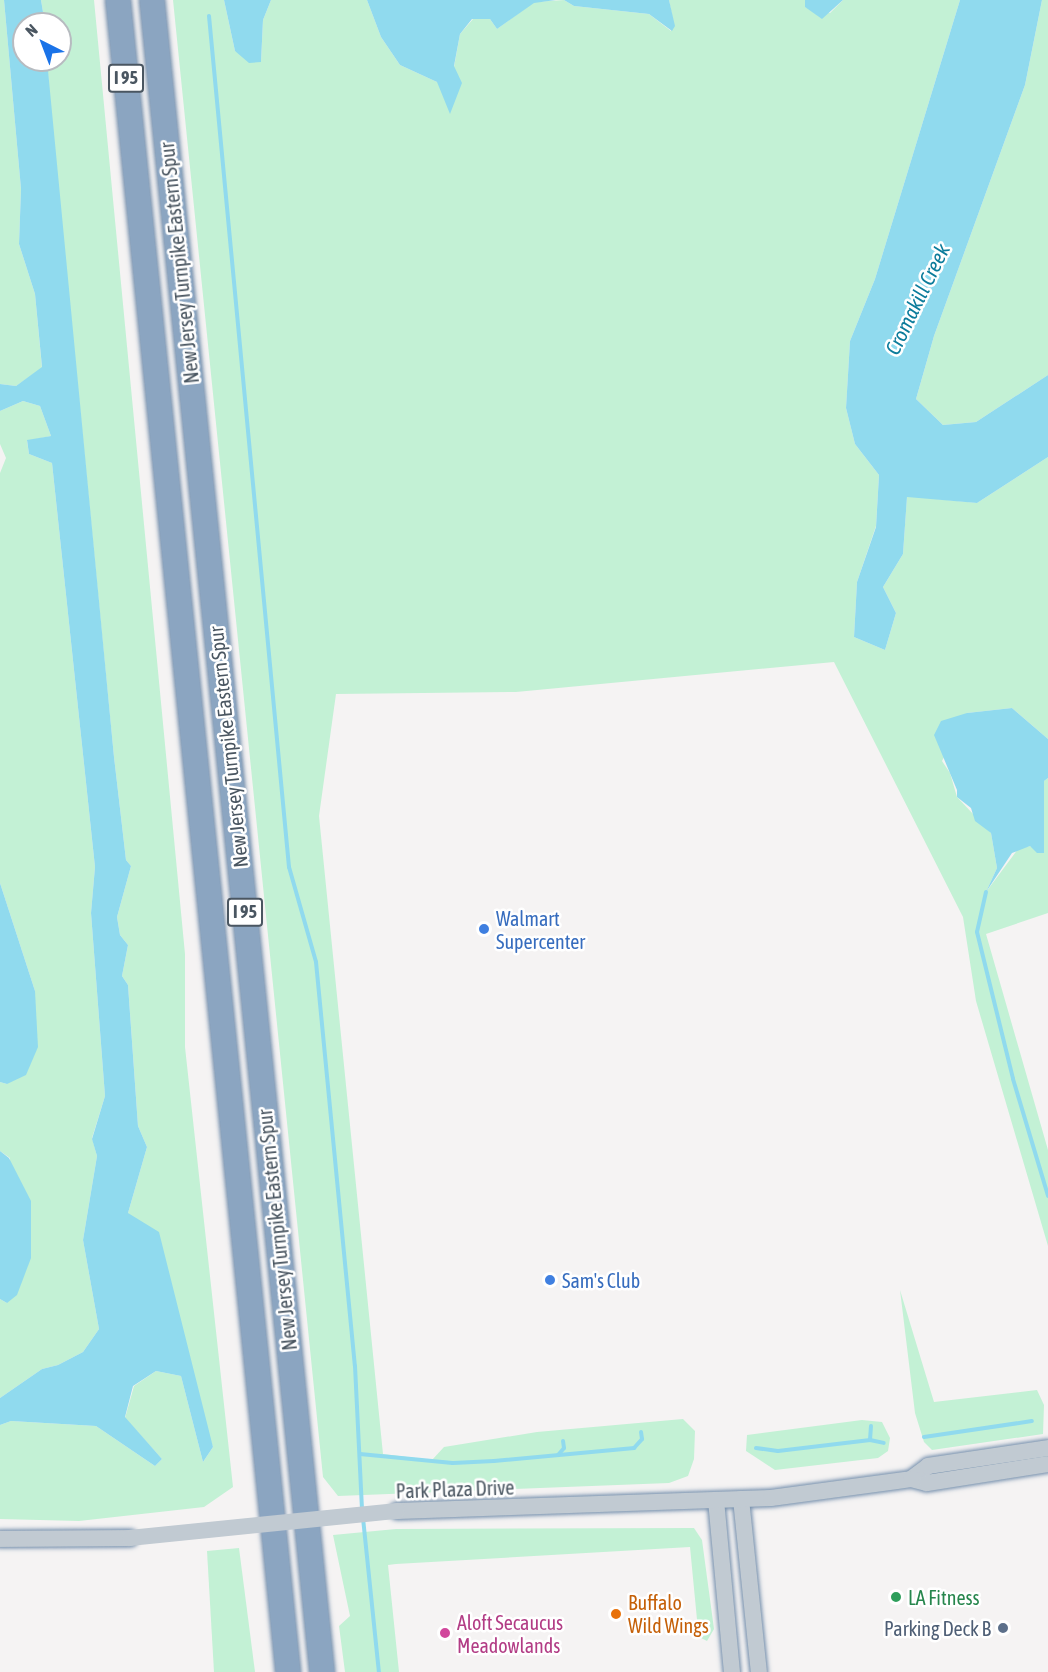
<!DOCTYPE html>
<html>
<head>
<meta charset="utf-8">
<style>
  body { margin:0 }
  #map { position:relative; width:1048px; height:1672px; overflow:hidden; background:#f5f3f3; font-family:"Asap Condensed",sans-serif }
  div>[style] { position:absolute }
  .green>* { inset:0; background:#c3f1d5 }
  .water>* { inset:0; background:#90daee }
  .stream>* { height:4px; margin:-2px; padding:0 2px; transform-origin:2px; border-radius:2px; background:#90daee }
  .roads { filter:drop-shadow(0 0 2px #7690ad) drop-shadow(0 0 2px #7690ad) }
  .tertiary>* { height:16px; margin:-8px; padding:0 8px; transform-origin:8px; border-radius:8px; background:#c1cad2 }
  .motorway>* { height:24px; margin:-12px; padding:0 12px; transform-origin:12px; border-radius:12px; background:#8ba5c1 }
  .tertiary-bridge>* { height:16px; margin:-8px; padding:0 8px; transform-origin:8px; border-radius:8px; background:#c1cad2 }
  .dots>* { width:16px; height:16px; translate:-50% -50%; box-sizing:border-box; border:3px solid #fff; border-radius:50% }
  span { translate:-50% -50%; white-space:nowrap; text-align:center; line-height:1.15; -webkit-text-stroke:5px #fff; paint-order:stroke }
  .shield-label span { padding:2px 4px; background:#fff; border:2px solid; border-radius:4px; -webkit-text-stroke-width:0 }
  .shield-label { font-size:18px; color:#4a5661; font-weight:700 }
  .street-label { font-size:20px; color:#4a5661 }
  .shop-label { font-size:20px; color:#366cbe }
  .left { translate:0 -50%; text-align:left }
  .leisure-label { font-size:20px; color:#27864d }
  .food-label { font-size:20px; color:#c56008 }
  .hotel-label { font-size:20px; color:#b23c85 }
  .service-label { font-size:20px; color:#4e5e75 }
  .right { translate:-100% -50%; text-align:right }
  .water-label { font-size:21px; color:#0c7c9b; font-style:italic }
  .north { position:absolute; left:12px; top:12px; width:60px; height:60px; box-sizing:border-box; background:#fff; border:2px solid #b7bbc0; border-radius:50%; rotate:318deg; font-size:16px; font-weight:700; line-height:24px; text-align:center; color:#4a5661 }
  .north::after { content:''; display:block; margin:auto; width:21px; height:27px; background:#1a73e8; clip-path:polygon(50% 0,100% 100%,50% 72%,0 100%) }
</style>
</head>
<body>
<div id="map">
  <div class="green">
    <i style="clip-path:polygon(0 0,4px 0,21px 189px,19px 244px,35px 294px,42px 368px,16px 386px,0 384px)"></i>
    <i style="clip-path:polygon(41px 0,94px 0,185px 954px,185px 1047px,233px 1487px,204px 1507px,79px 1521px,0 1519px,0 1425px,11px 1421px,96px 1426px,155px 1466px,162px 1459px,125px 1418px,134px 1386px,156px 1371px,181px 1376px,203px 1462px,213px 1447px,128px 1213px,147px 1147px,138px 1126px,128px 985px,122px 976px,128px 945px,120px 935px,117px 917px,131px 866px,126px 860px,114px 757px,50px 103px,47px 60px,60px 60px,60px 24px,45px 24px)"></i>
    <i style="clip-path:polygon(173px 0,224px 0,235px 51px,261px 62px,263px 20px,271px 0,367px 0,381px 37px,400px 65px,437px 82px,454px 67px,460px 34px,473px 19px,490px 19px,497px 29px,534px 2px,564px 0,574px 6px,649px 14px,671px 31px,674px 26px,669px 0,805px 0,805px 7px,830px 13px,843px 0,960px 0,875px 279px,850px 341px,846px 408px,855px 444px,879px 475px,876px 526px,857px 582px,854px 637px,885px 650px,896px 613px,883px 587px,903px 554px,907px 496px,977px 503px,1048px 457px,1048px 739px,1012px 708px,967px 713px,942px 761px,950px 773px,957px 797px,991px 833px,997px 868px,986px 892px,1018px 849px,1030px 846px,1044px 853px,1044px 781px,1048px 778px,1048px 913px,986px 934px,1048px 1150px,1048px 1246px,976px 1001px,963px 917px,834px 662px,516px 692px,336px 694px,319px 816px,383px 1454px,432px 1460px,444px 1447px,537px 1432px,683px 1419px,695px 1431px,694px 1459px,688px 1476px,669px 1483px,338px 1496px,323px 1477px)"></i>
    <i style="clip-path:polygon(1042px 0,1048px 0,1048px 375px,976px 422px,943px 425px,916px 399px,934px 336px,1025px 85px)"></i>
    <i style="clip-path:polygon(23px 401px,40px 406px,51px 436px,27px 441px,29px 454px,52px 463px,95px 867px,91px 913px,105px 1096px,92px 1138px,97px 1156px,83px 1240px,99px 1329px,83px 1352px,58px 1365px,42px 1369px,0 1398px,0 1299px,7px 1303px,10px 1158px,0 1151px,0 1082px,7px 1084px,35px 991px,0 883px,0 473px,6px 458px,0 444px,0 411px)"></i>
    <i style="clip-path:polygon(900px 1290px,934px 1402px,1037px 1390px,1044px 1405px,1043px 1434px,932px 1450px,924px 1442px,915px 1413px)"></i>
    <i style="clip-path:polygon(862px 1420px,882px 1422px,890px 1438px,888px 1451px,878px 1458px,775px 1470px,746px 1451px,747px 1435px)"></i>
    <i style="clip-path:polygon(694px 1528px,702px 1540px,714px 1629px,707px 1641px,701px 1638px,698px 1630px,690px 1547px,396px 1564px,388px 1565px,399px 1672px,345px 1672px,339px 1626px,350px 1616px,333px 1535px,396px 1529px)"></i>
    <i style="clip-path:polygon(239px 1548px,255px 1672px,214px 1672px,207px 1551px)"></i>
  </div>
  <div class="water">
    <i style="clip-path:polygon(4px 0,41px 0,45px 24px,24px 24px,24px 60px,47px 60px,114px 757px,126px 860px,131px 866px,117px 917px,120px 935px,128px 945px,122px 976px,128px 985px,138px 1126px,147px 1147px,128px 1213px,159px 1232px,213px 1447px,203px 1462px,181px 1376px,156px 1371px,133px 1386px,125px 1417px,162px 1459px,155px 1466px,96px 1426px,11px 1421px,0 1425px,0 1398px,42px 1369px,58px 1365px,83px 1352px,99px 1329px,83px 1240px,97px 1156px,92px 1139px,105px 1096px,91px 913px,95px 867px,52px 463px,29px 454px,27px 440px,51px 436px,40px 406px,23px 401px,0 411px,0 384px,16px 386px,42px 367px,35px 294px,19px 244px,21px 189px)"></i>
    <i style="clip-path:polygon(224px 0,271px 0,263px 20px,261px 62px,249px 63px,235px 51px)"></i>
    <i style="clip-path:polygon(367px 0,556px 0,534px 3px,497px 29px,490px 19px,472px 19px,460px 34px,454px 66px,462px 83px,450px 114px,437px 82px,400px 65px,381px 37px)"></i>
    <i style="clip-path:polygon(564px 0,669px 0,675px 26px,672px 31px,649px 14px,574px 6px)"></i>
    <i style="clip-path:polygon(805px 0,843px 0,822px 19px,805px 7px)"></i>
    <i style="clip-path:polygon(960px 0,1042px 0,1025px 85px,934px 336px,916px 399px,943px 425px,976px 422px,1048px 375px,1048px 457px,977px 503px,907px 497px,903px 554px,883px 587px,896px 613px,885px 650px,854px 637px,857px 582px,876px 527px,879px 475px,855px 444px,846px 408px,850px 341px,875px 279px)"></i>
    <i style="clip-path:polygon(1012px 708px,1048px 739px,1048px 778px,1044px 781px,1044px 853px,1037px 853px,1030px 846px,1012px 853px,986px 892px,997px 868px,991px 833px,975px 821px,971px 808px,957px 797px,957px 790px,934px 735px,941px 721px,967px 713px)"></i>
    <i style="clip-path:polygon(0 883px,35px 991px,38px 1047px,26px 1075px,7px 1084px,0 1082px)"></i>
    <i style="clip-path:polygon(0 1151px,9px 1158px,31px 1201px,31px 1258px,17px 1295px,7px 1303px,0 1299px)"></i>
  </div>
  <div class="stream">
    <i style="left:209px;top:16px;width:855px;rotate:84.63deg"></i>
    <i style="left:289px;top:867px;width:99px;rotate:74.1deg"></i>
    <i style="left:316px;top:962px;width:406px;rotate:84.5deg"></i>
    <i style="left:355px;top:1366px;width:144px;rotate:87.2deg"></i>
    <i style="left:986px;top:892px;width:41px;rotate:102.7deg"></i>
    <i style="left:977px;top:932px;width:151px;rotate:76.2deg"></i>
    <i style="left:1013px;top:1079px;width:122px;rotate:73.3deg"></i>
    <i style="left:924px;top:1437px;width:109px;rotate:-8.4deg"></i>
    <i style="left:870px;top:1440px;width:14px;rotate:-86deg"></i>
    <i style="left:756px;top:1448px;width:22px;rotate:8deg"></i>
    <i style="left:778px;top:1451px;width:93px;rotate:-6.8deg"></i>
    <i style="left:870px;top:1440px;width:14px;rotate:12deg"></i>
    <i style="left:360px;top:1454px;width:93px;rotate:5.5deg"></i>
    <i style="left:453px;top:1463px;width:41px;rotate:-2.8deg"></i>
    <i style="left:494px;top:1461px;width:141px;rotate:-5.3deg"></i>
    <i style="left:634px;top:1448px;width:12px;rotate:-48deg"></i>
    <i style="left:642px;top:1439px;width:7px;rotate:-98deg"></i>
    <i style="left:558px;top:1455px;width:9px;rotate:-49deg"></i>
    <i style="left:564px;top:1448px;width:7px;rotate:-98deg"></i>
    <i style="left:363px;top:1518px;width:155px;rotate:84.1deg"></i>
  </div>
  <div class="roads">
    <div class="tertiary">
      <i style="left:911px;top:1479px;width:21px;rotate:-37deg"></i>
      <i style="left:928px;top:1466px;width:121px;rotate:-8.5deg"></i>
      <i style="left:741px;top:1499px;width:174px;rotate:84.1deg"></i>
      <i style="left:716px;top:1500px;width:173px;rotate:84.7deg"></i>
      <i style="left:397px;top:1511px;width:374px;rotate:-2deg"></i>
      <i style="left:771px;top:1498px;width:141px;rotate:-7.7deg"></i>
      <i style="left:911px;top:1479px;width:16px;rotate:14deg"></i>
      <i style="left:927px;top:1483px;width:122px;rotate:-8.9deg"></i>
      <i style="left:0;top:1539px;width:130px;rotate:-0.4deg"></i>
    </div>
    <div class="motorway">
      <i style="left:118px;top:0;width:1681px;rotate:84.19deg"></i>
      <i style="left:152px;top:0;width:1681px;rotate:84.19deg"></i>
    </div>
  </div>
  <div class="tertiary-bridge">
    <i style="left:130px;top:1538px;width:268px;rotate:-5.8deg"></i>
  </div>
  <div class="dots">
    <i style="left:484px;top:929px;background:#3f7fe0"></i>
    <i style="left:550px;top:1280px;background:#3f7fe0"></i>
    <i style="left:896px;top:1597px;background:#2e9e5b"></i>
    <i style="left:616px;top:1614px;background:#e8710a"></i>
    <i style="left:1003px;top:1628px;background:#5c6f8a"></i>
    <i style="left:445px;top:1633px;background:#d1479c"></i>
  </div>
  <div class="shield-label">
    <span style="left:126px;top:78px">I 95</span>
    <span style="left:245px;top:912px">I 95</span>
  </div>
  <div class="street-label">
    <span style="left:179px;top:263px;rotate:-96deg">New Jersey Turnpike Eastern Spur</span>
    <span style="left:228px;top:747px;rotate:-96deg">New Jersey Turnpike Eastern Spur</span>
    <span style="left:277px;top:1230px;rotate:-96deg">New Jersey Turnpike Eastern Spur</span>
    <span style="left:455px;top:1489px;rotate:-2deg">Park Plaza Drive</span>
  </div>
  <div class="shop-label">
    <span class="left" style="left:496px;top:930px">Walmart<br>Supercenter</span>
    <span class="left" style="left:562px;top:1280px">Sam's Club</span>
  </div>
  <div class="leisure-label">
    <span class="left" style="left:908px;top:1597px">LA Fitness</span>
  </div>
  <div class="food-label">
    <span class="left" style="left:628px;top:1614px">Buffalo<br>Wild Wings</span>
  </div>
  <div class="hotel-label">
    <span class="left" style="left:457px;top:1634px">Aloft Secaucus<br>Meadowlands</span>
  </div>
  <div class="service-label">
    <span class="right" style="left:991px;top:1628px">Parking Deck B</span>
  </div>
  <div class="water-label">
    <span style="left:917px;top:299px;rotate:-64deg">Cromakill Creek</span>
  </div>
  <div class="north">N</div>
</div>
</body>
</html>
